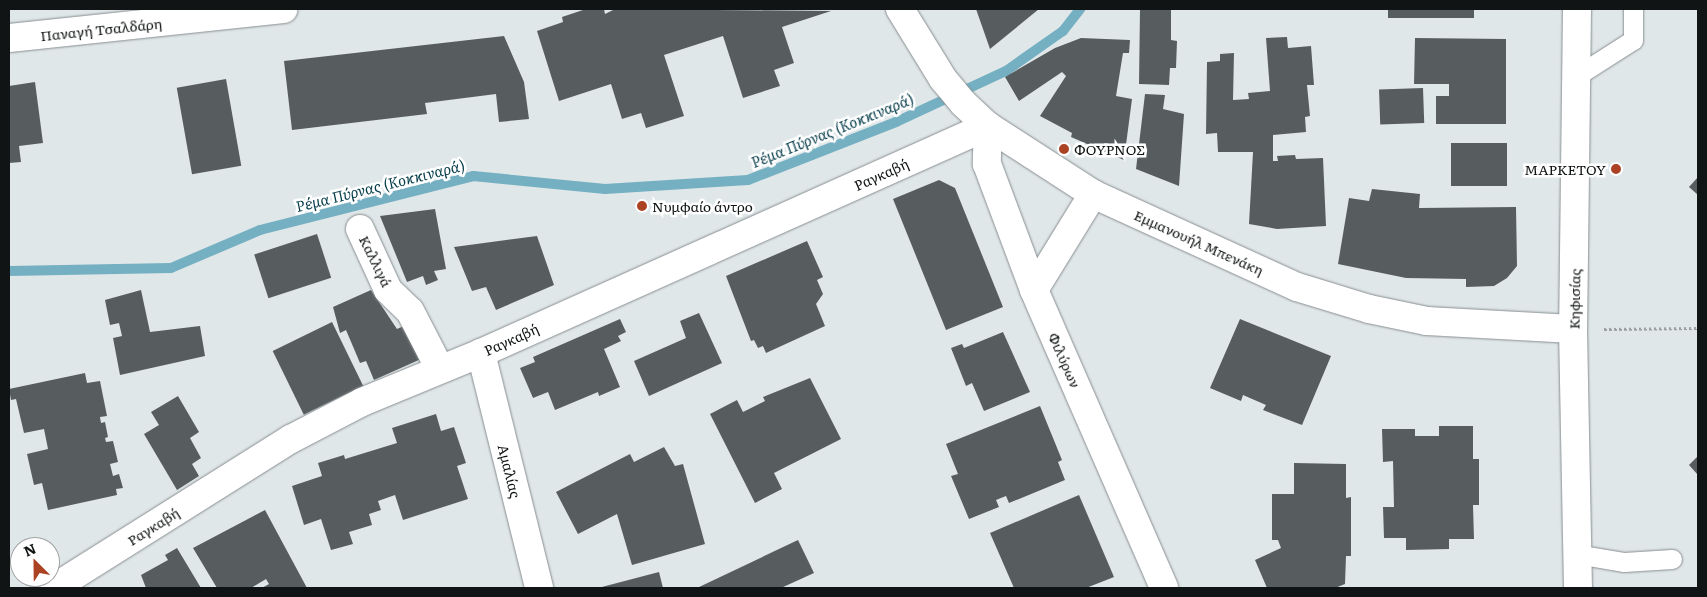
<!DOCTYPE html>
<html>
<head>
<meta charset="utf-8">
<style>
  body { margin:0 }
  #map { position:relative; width:1707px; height:597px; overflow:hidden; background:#e0e7e9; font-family:Literata,serif }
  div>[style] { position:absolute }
  .stream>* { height:10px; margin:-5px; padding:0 5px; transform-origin:5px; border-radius:5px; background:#75b0c2 }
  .building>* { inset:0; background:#575d5f; transform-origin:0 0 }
  .path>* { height:3px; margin-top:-1.5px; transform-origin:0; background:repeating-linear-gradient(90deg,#9ca1a3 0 2.5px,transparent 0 5px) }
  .roads { filter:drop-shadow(0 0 1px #888e90) drop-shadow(0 0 1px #888e90) }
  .lane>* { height:19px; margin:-9.5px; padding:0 9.5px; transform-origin:9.5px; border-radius:9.5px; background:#fff }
  .street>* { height:28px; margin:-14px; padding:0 14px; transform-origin:14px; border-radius:14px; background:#fff }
  .secondary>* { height:28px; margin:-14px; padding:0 14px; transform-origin:14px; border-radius:14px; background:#fff }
  .primary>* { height:28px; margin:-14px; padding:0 14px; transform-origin:14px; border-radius:14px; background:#fff }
  .dots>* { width:14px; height:14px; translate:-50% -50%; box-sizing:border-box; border:2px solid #fff; border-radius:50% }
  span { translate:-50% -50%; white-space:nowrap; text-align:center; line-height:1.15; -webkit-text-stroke:5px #fff; paint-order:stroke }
  .street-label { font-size:14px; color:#111414 }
  .poi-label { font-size:14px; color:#111414 }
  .left { translate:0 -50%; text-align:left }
  .right { translate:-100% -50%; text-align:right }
  .water-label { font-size:15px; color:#043c4a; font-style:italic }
  .frame { position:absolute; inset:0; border:10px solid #111414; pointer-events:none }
  .north { position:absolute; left:10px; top:537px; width:50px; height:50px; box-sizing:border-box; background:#fff; border:1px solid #a0a1a1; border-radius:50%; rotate:337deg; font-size:14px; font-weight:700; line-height:20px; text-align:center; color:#111414 }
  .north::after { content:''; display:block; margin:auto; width:18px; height:22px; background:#aa4223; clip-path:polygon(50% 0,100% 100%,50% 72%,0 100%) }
</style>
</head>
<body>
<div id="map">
  <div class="stream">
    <i style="left:9px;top:271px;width:162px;rotate:-1.1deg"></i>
    <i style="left:171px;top:268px;width:97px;rotate:-23.1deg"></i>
    <i style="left:260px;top:230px;width:220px;rotate:-14.2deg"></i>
    <i style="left:473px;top:176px;width:133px;rotate:5.6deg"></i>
    <i style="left:605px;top:189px;width:143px;rotate:-3.6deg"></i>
    <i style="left:748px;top:180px;width:159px;rotate:-21.4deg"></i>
    <i style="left:896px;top:122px;width:121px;rotate:-24.9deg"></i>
    <i style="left:1006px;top:71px;width:70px;rotate:-35.1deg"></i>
    <i style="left:1063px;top:31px;width:28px;rotate:-52deg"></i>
  </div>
  <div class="building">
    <i style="clip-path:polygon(586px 9px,604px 9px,605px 14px,615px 9px,831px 11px,782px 27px,794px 63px,774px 70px,780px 86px,743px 98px,723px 36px,664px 55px,684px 116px,646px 128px,641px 113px,622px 119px,611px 84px,559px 101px,537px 31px,563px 22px,562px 17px)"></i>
    <i style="clip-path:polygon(976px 9px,1039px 9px,990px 49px)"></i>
    <i style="clip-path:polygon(1140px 9px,1171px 9px,1171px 40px,1177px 41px,1176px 68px,1170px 68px,1169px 85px,1139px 84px)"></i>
    <i style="left:1388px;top:9px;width:86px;height:9px"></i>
    <i style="clip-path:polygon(504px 36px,524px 82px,529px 119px,499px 122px,496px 94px,425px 103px,427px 114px,292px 130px,284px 61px)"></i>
    <i style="clip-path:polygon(1287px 37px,1288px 48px,1311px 46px,1314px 85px,1307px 85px,1310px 116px,1305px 117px,1306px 132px,1273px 135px,1273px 161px,1278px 161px,1277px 156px,1295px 155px,1296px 159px,1323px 158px,1326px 226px,1277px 229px,1249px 224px,1253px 152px,1218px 152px,1217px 133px,1206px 134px,1207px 62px,1220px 61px,1220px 54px,1234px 53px,1233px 100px,1249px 99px,1248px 93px,1270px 91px,1266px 38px)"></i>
    <i style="clip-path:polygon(1081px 38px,1130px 40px,1129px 53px,1123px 53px,1116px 96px,1132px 99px,1124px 160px,1071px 137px,1072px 133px,1040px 116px,1066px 76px,1062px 72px,1019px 101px,1005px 77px,1055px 48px)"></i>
    <i style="clip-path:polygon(1415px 38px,1506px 39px,1506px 124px,1436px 124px,1436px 96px,1449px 96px,1449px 84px,1414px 84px)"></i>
    <i style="left:226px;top:79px;width:88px;height:50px;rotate:80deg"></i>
    <i style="clip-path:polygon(35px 82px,43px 143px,19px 146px,21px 162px,9px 163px,9px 86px)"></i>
    <i style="left:1423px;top:88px;width:35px;height:44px;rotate:88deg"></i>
    <i style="clip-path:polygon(1145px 94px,1165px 95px,1163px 109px,1184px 114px,1179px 186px,1136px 169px)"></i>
    <i style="left:1507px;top:143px;width:43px;height:56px;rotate:90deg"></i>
    <i style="clip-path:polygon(1698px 177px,1698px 195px,1689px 187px)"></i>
    <i style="clip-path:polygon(939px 180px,955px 188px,1003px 307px,946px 330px,893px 199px)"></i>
    <i style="clip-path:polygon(1372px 189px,1420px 194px,1419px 208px,1516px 207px,1517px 266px,1507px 278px,1494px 286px,1466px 287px,1466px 279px,1406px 278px,1338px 264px,1349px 198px,1369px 201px)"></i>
    <i style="clip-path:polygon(435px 209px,446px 269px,434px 271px,438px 280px,426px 285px,423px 276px,407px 282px,380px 216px)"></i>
    <i style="left:317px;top:234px;width:46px;height:66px;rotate:72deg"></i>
    <i style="clip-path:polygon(537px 236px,554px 285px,496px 310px,486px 287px,472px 291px,454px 247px)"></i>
    <i style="clip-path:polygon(807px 241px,823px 277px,817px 280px,823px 294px,816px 304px,825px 326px,766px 353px,763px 346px,758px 348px,754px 340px,751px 341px,726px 276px)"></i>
    <i style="clip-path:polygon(141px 290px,150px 332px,200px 326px,205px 356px,120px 375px,113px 338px,122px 336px,119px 323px,110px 325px,105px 300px)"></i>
    <i style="clip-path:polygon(371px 290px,397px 329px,406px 325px,421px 359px,374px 380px,366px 361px,360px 363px,346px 330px,340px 333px,333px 307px)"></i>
    <i style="clip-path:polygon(699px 313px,722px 363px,649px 396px,634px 361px,686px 338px,680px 321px)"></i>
    <i style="clip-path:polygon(620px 319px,626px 332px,618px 336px,621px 341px,604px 349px,620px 387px,599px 396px,598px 392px,555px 410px,548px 392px,533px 398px,520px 368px,535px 362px,533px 357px)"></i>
    <i style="clip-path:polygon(1240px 319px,1331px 356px,1302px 425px,1263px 410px,1266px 405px,1243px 395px,1241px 401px,1210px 388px)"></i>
    <i style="left:332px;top:322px;width:71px;height:66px;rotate:64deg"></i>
    <i style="clip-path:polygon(1003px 332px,1030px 392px,984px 411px,972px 383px,966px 386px,951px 348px,962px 344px,964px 348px)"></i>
    <i style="clip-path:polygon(85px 373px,87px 383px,100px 381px,107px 416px,100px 417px,101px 423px,105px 422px,108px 437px,105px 438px,106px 442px,113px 441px,118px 462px,110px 464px,113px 476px,119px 474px,123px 488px,116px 489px,117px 495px,48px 510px,42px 483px,34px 485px,27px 454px,48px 449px,44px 429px,24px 433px,16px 399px,11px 400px,9px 389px)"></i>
    <i style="clip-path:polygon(810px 378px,841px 439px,774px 473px,782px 489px,755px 503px,710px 414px,737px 400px,743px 412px,765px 401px,763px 397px)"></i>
    <i style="clip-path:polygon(178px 396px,199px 432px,190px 438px,201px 458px,192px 464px,199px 476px,177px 490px,144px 434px,159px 425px,151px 412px)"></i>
    <i style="clip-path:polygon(1040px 406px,1062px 460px,1058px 462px,1065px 480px,1009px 503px,1006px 496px,996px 500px,999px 507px,969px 519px,951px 476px,958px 474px,946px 444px)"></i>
    <i style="clip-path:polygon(436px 414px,441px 431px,454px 427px,466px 463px,457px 466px,468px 499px,403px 520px,395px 495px,378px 501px,381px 510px,369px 514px,372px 525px,349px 532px,353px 544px,331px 550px,321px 519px,304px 525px,292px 486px,322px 476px,318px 463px,344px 455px,345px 459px,397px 443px,392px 428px)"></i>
    <i style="clip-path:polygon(1439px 426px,1473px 426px,1473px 459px,1479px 459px,1479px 505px,1473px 505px,1474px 539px,1449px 539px,1449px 549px,1406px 550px,1406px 538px,1384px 538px,1383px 507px,1394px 507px,1393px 461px,1383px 462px,1382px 429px,1415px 429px,1415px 436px,1439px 436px)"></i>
    <i style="clip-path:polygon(664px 447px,675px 466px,683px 464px,705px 544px,632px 565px,617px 514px,578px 534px,556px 492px,630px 454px,634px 462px)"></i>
    <i style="clip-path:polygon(1698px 456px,1698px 475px,1689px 465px)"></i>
    <i style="clip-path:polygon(1294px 463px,1346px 464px,1346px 498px,1351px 497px,1351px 556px,1346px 556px,1345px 584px,1335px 588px,1267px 588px,1255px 560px,1281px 548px,1278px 540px,1272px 540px,1272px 494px,1294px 494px)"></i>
    <i style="clip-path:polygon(1079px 495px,1114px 577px,1086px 588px,1014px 588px,990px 533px)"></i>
    <i style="clip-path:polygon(265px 510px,307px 588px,262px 588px,269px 584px,266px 579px,251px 588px,217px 588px,193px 548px)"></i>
    <i style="clip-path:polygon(798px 540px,814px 573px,781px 588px,697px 588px)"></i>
    <i style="clip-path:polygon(177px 548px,201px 588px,146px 588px,141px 575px,168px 560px,165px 555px)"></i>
    <i style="clip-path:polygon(659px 572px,663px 588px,598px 588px)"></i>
  </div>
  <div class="path">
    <i style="left:1604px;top:329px;width:94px;rotate:-0.6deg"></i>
  </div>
  <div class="roads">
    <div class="lane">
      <i style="left:1578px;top:75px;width:65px;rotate:-32.5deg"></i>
      <i style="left:1633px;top:40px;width:31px;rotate:-90deg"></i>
      <i style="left:1576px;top:554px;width:49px;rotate:9.5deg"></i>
      <i style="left:1624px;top:562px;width:48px;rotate:-3.6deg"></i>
    </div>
    <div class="street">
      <i style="left:9px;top:38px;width:276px;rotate:-6deg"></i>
      <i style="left:360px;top:229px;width:67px;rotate:65.3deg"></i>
      <i style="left:388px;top:290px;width:30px;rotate:44deg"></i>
      <i style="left:410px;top:311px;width:65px;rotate:62.7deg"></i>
      <i style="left:481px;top:353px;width:242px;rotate:76.1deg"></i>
      <i style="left:54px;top:588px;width:280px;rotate:-32.2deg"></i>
      <i style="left:291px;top:439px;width:80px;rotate:-27.5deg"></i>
      <i style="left:362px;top:402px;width:129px;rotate:-22.4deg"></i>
      <i style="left:481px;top:353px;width:555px;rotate:-24.12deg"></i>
      <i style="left:988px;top:126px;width:38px;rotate:92deg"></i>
      <i style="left:987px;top:164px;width:134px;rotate:69.5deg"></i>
      <i style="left:1034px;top:290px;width:325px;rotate:66.4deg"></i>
    </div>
    <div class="secondary">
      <i style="left:900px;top:9px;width:82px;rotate:58.4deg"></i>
      <i style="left:943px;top:79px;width:31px;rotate:50deg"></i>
      <i style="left:963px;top:103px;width:34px;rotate:43deg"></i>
      <i style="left:988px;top:126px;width:125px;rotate:32.9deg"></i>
      <i style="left:1093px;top:194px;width:224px;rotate:24.5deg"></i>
      <i style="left:1297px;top:287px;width:75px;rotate:17deg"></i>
      <i style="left:1369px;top:309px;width:59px;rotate:11.7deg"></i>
      <i style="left:1427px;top:321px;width:146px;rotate:3.1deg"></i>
      <i style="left:1034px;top:290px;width:113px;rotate:-58.4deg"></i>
    </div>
    <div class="primary">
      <i style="left:1577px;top:9px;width:320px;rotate:90.7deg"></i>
      <i style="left:1573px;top:329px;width:259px;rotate:88.9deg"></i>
    </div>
  </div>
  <div class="dots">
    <i style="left:1064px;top:149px;background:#aa4223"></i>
    <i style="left:1616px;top:169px;background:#aa4223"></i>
    <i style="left:642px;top:206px;background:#aa4223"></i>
  </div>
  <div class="street-label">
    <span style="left:101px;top:29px;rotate:-6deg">Παναγή Τσαλδάρη</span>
    <span style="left:881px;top:174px;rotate:-24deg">Ραγκαβή</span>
    <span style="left:1199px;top:242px;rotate:24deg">Εμμανουήλ Μπενάκη</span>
    <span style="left:376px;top:261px;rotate:64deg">Καλλιγά</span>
    <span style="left:1574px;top:299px;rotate:-89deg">Κηφισίας</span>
    <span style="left:511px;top:339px;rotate:-24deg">Ραγκαβή</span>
    <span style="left:1065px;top:360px;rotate:66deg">Φιλύρων</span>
    <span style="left:510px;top:471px;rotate:76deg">Αμαλίας</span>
    <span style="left:153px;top:526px;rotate:-32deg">Ραγκαβή</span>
  </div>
  <div class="poi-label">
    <span class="left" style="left:1074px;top:149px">ΦΟΥΡΝΟΣ</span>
    <span class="right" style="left:1606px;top:169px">ΜΑΡΚΕΤΟΥ</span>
    <span class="left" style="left:652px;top:206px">Νυμφαίο άντρο</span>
  </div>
  <div class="water-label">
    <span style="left:832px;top:130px;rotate:-22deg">Ρέμα Πύρνας (Κοκκιναρά)</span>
    <span style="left:380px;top:185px;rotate:-14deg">Ρέμα Πύρνας (Κοκκιναρά)</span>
  </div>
  <div class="frame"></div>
  <div class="north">N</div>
</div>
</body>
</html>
